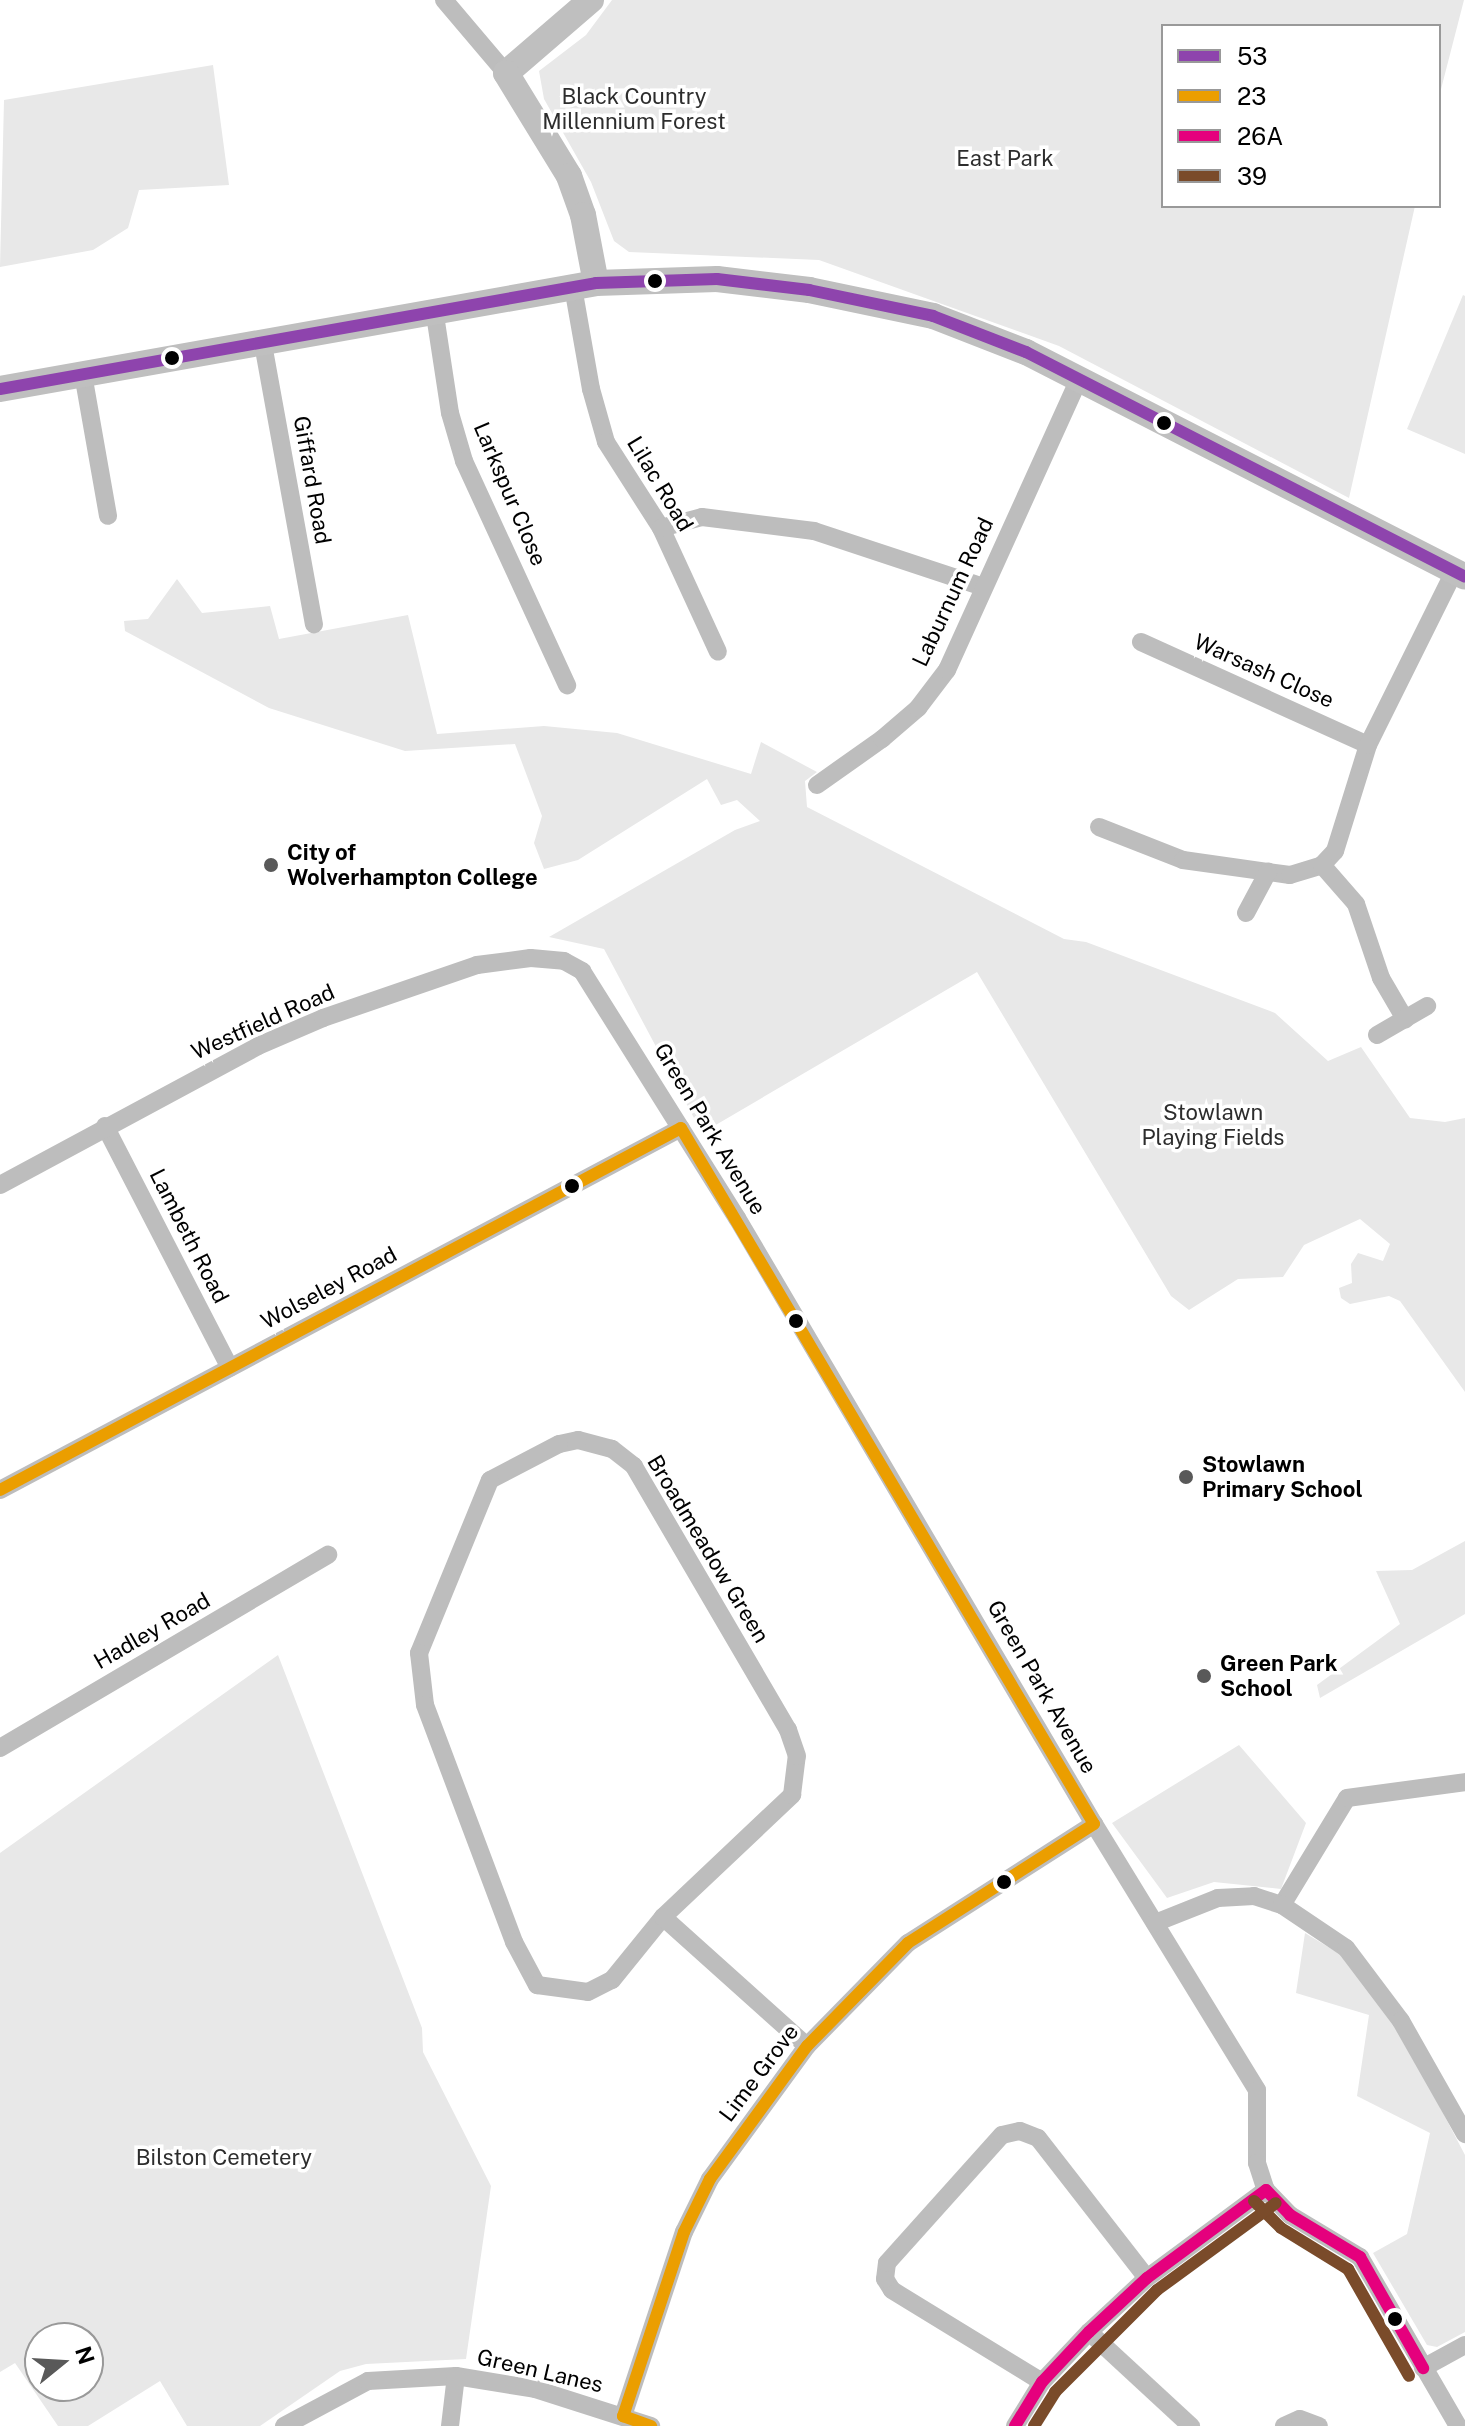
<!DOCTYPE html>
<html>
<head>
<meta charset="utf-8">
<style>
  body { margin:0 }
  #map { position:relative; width:1465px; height:2426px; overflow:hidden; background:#fff; font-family:"Public Sans",sans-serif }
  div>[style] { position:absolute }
  .green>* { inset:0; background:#e8e8e8 }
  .street>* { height:18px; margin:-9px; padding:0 9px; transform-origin:9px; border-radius:9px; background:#bdbdbd }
  .secondary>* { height:26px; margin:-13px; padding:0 13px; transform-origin:13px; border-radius:13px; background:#bfbfbf }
  .bus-1>* { height:12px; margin:-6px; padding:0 6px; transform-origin:6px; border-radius:6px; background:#8e44ad }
  .bus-2>* { height:12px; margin:-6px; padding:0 6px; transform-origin:6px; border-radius:6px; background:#eb9e00 }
  .bus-3>* { height:12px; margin:-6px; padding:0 6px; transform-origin:6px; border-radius:6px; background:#e5007d }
  .bus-4>* { height:12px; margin:-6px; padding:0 6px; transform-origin:6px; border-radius:6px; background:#7a4b2a }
  .dots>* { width:22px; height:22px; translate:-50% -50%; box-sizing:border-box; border:4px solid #fff; border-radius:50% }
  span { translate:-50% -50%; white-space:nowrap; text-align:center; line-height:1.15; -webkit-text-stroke:7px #fff; paint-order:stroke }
  .park-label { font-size:22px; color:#2d2d2d }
  .street-label { font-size:22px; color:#000 }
  .poi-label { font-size:22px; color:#000; font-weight:700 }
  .left { translate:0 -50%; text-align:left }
  .legend { position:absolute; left:1161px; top:24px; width:280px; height:184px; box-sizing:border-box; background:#fff; border:2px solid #999; margin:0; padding:10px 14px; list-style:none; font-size:24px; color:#000 }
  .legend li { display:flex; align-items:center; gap:16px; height:40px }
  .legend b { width:40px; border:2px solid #999 }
  .north { position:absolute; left:24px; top:2322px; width:80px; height:80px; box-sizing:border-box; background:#fff; border:2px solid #999; border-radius:50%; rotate:72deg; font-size:22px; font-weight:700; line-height:32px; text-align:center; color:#000 }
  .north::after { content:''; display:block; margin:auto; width:28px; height:36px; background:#595959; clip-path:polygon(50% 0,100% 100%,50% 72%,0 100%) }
</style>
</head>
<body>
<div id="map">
  <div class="green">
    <i style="clip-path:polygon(612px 0,1464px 0,1439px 97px,1439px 26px,1163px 26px,1163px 206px,1415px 206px,1349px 498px,1059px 346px,819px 260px,629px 252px,614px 241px,591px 182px,544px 99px,539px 71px,586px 35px)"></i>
    <i style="clip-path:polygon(213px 65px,229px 185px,139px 190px,128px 228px,93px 250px,0 267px,4px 100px)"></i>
    <i style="clip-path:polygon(1463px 295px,1465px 296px,1465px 454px,1407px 429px)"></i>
    <i style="clip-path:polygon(177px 579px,202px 613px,270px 606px,279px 639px,408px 615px,437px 734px,544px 726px,617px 733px,751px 774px,761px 742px,817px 772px,805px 781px,807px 807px,1064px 939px,1086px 942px,1275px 1013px,1328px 1061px,1361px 1047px,1410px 1118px,1445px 1122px,1465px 1118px,1465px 1392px,1400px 1301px,1389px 1296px,1350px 1304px,1341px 1298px,1339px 1288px,1352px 1283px,1351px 1264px,1358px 1253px,1383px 1261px,1390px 1244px,1360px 1219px,1304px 1245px,1283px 1277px,1238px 1279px,1189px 1310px,1171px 1296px,977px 972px,702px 1133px,604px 949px,549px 937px,735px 830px,760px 821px,737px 800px,721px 805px,707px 779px,578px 860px,544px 869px,534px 843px,542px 816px,515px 744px,405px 751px,269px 708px,125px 631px,124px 621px,148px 619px)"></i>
    <i style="clip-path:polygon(1465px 1541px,1465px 1614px,1320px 1698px,1317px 1685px,1400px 1624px,1376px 1571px,1412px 1570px)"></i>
    <i style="clip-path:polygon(evenodd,278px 1655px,422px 2028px,423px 2052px,491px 2186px,466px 2359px,366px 2364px,340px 2371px,260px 2426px,187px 2426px,160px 2381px,88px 2426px,58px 2426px,15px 2363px,0 2372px,0 1853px,278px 1655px,40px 2338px,88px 2338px,88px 2386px,40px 2386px,40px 2338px)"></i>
    <i style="clip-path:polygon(1239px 1745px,1306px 1823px,1281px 1889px,1214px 1882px,1167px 1898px,1112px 1823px)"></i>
    <i style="clip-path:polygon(1305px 1933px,1340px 1954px,1400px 2031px,1465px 2155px,1465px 2332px,1437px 2347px,1427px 2345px,1373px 2253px,1407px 2234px,1430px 2133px,1357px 2096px,1369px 2015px,1296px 1993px)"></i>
  </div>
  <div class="street">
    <i style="left:444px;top:0;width:96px;rotate:49.7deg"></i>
    <i style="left:573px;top:287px;width:104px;rotate:80deg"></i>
    <i style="left:591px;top:389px;width:55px;rotate:74.2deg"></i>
    <i style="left:606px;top:442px;width:102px;rotate:57.4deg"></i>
    <i style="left:661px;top:528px;width:136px;rotate:65.3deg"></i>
    <i style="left:435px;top:315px;width:99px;rotate:81.3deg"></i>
    <i style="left:450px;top:413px;width:50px;rotate:73.7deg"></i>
    <i style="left:464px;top:461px;width:247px;rotate:65.3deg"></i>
    <i style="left:263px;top:344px;width:285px;rotate:79.7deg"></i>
    <i style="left:83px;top:374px;width:144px;rotate:80deg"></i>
    <i style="left:661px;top:528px;width:42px;rotate:-15deg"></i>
    <i style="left:702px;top:517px;width:113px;rotate:7.1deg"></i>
    <i style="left:814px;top:531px;width:178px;rotate:18.3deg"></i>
    <i style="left:1141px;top:642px;width:249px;rotate:24.4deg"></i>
    <i style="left:817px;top:785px;width:80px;rotate:-35.3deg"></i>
    <i style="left:882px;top:739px;width:48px;rotate:-40.7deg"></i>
    <i style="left:918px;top:708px;width:48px;rotate:-52.7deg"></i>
    <i style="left:947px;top:670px;width:322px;rotate:-65.6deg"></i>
    <i style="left:1099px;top:827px;width:90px;rotate:21.4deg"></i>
    <i style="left:1183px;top:860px;width:108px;rotate:8deg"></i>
    <i style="left:1290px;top:875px;width:34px;rotate:-17deg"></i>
    <i style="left:1322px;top:865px;width:19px;rotate:-47deg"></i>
    <i style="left:1335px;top:851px;width:111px;rotate:-72.7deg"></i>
    <i style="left:1368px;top:745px;width:193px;rotate:-63.6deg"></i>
    <i style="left:1322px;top:865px;width:52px;rotate:48.9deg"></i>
    <i style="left:1356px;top:904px;width:78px;rotate:71.3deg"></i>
    <i style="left:1381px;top:978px;width:48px;rotate:59.7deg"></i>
    <i style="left:1246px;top:913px;width:47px;rotate:-61.8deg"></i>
    <i style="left:1377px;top:1035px;width:58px;rotate:-30.1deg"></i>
    <i style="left:105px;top:1126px;width:272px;rotate:62.7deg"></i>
    <i style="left:0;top:1185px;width:293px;rotate:-28.3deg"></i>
    <i style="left:258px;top:1046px;width:71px;rotate:-23.3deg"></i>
    <i style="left:323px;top:1018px;width:163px;rotate:-19deg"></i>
    <i style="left:477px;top:965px;width:54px;rotate:-7.4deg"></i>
    <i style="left:531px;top:958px;width:33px;rotate:5deg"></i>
    <i style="left:564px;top:961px;width:21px;rotate:29deg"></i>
    <i style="left:582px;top:971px;width:292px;rotate:57.9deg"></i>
    <i style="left:737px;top:1218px;width:703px;rotate:59.5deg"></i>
    <i style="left:1094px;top:1824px;width:312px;rotate:58.5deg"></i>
    <i style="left:1257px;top:2090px;width:73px;rotate:90deg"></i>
    <i style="left:1257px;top:2163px;width:28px;rotate:72deg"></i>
    <i style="left:1266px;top:2190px;width:35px;rotate:46deg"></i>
    <i style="left:1290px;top:2215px;width:82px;rotate:31deg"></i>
    <i style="left:1360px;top:2257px;width:195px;rotate:59.9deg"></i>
    <i style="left:0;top:1490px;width:771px;rotate:-27.99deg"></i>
    <i style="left:0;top:1748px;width:381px;rotate:-30.5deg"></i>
    <i style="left:1282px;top:1905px;width:125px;rotate:-58.7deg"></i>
    <i style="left:1347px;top:1798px;width:119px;rotate:-7.7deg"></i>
    <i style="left:663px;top:1917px;width:178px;rotate:-43.4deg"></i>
    <i style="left:792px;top:1795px;width:39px;rotate:-83deg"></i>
    <i style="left:797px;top:1756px;width:28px;rotate:-109deg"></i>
    <i style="left:788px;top:1730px;width:306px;rotate:-120.3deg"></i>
    <i style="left:634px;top:1466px;width:28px;rotate:-142deg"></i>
    <i style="left:612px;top:1449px;width:35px;rotate:-165deg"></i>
    <i style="left:578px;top:1440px;width:19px;rotate:168deg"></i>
    <i style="left:559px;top:1444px;width:78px;rotate:152.4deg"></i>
    <i style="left:490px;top:1480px;width:187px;rotate:112.3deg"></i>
    <i style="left:419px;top:1653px;width:52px;rotate:83.4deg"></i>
    <i style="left:425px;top:1705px;width:253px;rotate:69.4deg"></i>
    <i style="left:514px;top:1942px;width:49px;rotate:61.9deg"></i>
    <i style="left:537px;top:1985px;width:51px;rotate:7.8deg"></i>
    <i style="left:588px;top:1992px;width:27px;rotate:-27deg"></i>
    <i style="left:612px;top:1980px;width:81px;rotate:-51deg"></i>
    <i style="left:663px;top:1917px;width:193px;rotate:41.9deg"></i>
    <i style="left:1155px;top:1923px;width:68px;rotate:-21.6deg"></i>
    <i style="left:1218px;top:1898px;width:36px;rotate:-3deg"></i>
    <i style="left:1254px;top:1896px;width:29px;rotate:18deg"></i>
    <i style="left:1282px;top:1905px;width:77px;rotate:33.9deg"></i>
    <i style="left:1346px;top:1948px;width:91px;rotate:53deg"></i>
    <i style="left:1401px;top:2021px;width:130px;rotate:60.5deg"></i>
    <i style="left:1089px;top:2332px;width:139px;rotate:42.7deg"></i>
    <i style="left:1423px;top:2368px;width:48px;rotate:-28.7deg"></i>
    <i style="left:1042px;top:2382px;width:176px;rotate:-148.5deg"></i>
    <i style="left:892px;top:2290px;width:13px;rotate:-122deg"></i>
    <i style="left:885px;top:2279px;width:16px;rotate:-83deg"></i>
    <i style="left:887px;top:2263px;width:172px;rotate:-48.1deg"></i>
    <i style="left:1002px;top:2135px;width:18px;rotate:-13deg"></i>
    <i style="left:1020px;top:2131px;width:19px;rotate:21deg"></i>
    <i style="left:1038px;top:2138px;width:177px;rotate:52.1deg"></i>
    <i style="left:623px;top:2416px;width:194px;rotate:-71.7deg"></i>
    <i style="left:684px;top:2232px;width:59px;rotate:-63.9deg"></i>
    <i style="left:710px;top:2179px;width:165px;rotate:-53.9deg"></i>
    <i style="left:807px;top:2046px;width:144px;rotate:-45.6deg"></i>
    <i style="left:908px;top:1943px;width:221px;rotate:-32.6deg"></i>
    <i style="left:284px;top:2426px;width:95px;rotate:-28.2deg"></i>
    <i style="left:368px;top:2381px;width:88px;rotate:-3.3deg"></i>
    <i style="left:456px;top:2376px;width:80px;rotate:9.3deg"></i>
    <i style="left:535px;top:2389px;width:122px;rotate:17.7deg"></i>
    <i style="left:450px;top:2426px;width:50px;rotate:-83.2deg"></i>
    <i style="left:1015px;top:2426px;width:52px;rotate:-58.5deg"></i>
    <i style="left:1042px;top:2382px;width:69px;rotate:-46.8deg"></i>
    <i style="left:1089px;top:2332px;width:79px;rotate:-43deg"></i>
    <i style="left:1147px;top:2278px;width:148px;rotate:-36.5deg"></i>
    <i style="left:1284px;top:2426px;width:17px;rotate:-24deg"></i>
    <i style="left:1300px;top:2419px;width:20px;rotate:20deg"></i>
  </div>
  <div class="secondary">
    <i style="left:591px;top:0;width:112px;rotate:139.3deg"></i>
    <i style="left:506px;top:73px;width:121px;rotate:58.5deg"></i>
    <i style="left:569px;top:176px;width:41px;rotate:70.3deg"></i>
    <i style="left:583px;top:215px;width:69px;rotate:79.2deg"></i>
    <i style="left:0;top:389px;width:605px;rotate:-10.08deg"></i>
    <i style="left:596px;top:283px;width:121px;rotate:-1.9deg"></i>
    <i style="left:717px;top:279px;width:93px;rotate:6.8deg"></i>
    <i style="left:809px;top:290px;width:127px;rotate:11.8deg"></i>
    <i style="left:933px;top:316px;width:100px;rotate:21.2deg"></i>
    <i style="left:1026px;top:352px;width:493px;rotate:27.1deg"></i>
  </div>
  <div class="bus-1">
    <i style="left:0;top:389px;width:605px;rotate:-10.08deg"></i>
    <i style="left:596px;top:283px;width:121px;rotate:-1.9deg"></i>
    <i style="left:717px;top:279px;width:93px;rotate:6.8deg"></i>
    <i style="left:809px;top:290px;width:127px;rotate:11.8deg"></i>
    <i style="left:933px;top:316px;width:100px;rotate:21.2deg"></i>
    <i style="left:1026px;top:352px;width:493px;rotate:27.1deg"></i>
  </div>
  <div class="bus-2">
    <i style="left:0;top:1490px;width:771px;rotate:-27.99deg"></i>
    <i style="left:681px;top:1128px;width:809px;rotate:59.32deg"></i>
    <i style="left:1094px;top:1824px;width:221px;rotate:147.4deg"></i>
    <i style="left:908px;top:1943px;width:144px;rotate:134.4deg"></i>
    <i style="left:807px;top:2046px;width:165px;rotate:126.1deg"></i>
    <i style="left:710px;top:2179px;width:59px;rotate:116.1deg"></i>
    <i style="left:684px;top:2232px;width:194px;rotate:108.3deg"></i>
    <i style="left:623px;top:2416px;width:30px;rotate:20deg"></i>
  </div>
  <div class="bus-3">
    <i style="left:1266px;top:2190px;width:35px;rotate:46deg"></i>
    <i style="left:1290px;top:2215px;width:82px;rotate:31deg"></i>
    <i style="left:1360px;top:2257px;width:128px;rotate:60.4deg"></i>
    <i style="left:1015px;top:2426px;width:52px;rotate:-58.5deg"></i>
    <i style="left:1042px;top:2382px;width:69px;rotate:-46.8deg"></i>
    <i style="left:1089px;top:2332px;width:79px;rotate:-43deg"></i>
    <i style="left:1147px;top:2278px;width:148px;rotate:-36.5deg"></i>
  </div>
  <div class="bus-4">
    <i style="left:1254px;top:2201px;width:38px;rotate:45deg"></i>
    <i style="left:1281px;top:2228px;width:79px;rotate:31.5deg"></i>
    <i style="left:1348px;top:2269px;width:123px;rotate:60.3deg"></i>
    <i style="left:1034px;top:2426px;width:40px;rotate:-58deg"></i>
    <i style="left:1055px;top:2392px;width:144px;rotate:-45deg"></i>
    <i style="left:1157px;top:2290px;width:147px;rotate:-36.2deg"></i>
  </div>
  <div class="dots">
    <i style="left:655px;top:281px;background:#000"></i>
    <i style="left:172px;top:358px;background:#000"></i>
    <i style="left:1164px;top:423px;background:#000"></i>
    <i style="left:271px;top:865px;background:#595959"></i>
    <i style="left:572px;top:1186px;background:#000"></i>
    <i style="left:796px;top:1321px;background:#000"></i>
    <i style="left:1186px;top:1477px;background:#595959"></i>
    <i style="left:1204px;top:1676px;background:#595959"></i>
    <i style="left:1004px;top:1882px;background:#000"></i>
    <i style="left:1395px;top:2319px;background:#000"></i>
  </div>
  <div class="park-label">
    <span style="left:634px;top:109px">Black Country<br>Millennium Forest</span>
    <span style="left:1005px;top:159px">East Park</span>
    <span style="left:1213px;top:1125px">Stowlawn<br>Playing Fields</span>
    <span style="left:224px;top:2158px">Bilston Cemetery</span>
  </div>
  <div class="street-label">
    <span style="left:312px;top:480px;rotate:80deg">Giffard Road</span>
    <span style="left:660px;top:484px;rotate:59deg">Lilac Road</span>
    <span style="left:510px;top:494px;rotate:67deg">Larkspur Close</span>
    <span style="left:953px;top:592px;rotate:-65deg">Laburnum Road</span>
    <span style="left:1264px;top:671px;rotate:24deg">Warsash Close</span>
    <span style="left:263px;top:1022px;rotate:-24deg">Westfield Road</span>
    <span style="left:710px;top:1129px;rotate:59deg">Green Park Avenue</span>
    <span style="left:189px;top:1236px;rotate:63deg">Lambeth Road</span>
    <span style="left:329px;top:1288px;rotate:-28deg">Wolseley Road</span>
    <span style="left:708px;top:1549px;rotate:59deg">Broadmeadow Green</span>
    <span style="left:152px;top:1631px;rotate:-30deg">Hadley Road</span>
    <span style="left:1042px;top:1687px;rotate:60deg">Green Park Avenue</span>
    <span style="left:759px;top:2073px;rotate:-53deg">Lime Grove</span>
    <span style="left:540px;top:2371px;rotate:13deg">Green Lanes</span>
  </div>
  <div class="poi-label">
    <span class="left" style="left:287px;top:865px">City of<br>Wolverhampton College</span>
    <span class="left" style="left:1202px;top:1477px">Stowlawn<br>Primary School</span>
    <span class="left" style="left:1220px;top:1676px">Green Park<br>School</span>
  </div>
  <ul class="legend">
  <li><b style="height:10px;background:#8e44ad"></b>53</li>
  <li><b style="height:10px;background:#eb9e00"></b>23</li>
  <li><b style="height:10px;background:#e5007d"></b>26A</li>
  <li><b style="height:10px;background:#7a4b2a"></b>39</li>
  </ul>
  <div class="north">N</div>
</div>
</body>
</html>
